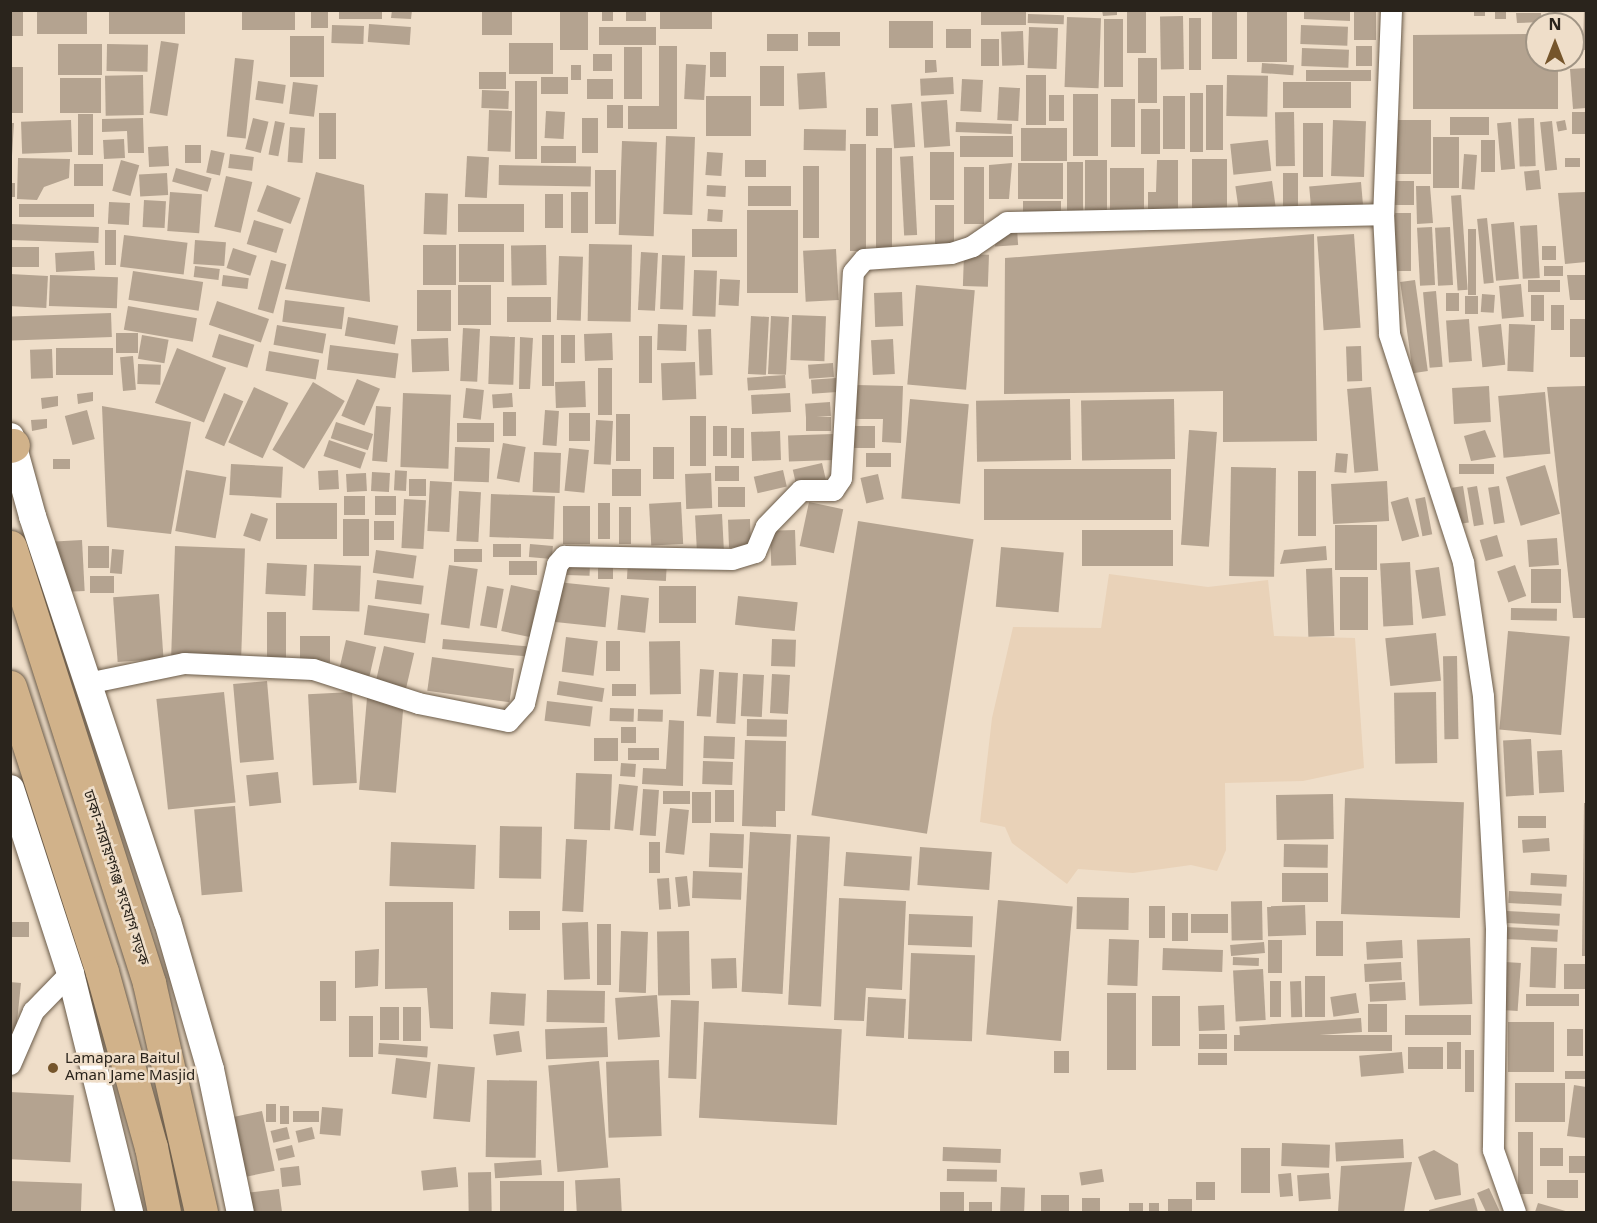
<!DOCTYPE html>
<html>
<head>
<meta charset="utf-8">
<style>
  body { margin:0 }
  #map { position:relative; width:1597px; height:1223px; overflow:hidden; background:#efdec9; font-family:Georgia,"Noto Sans Bengali",serif }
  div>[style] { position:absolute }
  .built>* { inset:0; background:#e9d2b8 }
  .building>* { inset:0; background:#b4a390; transform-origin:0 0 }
  .roads { filter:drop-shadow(0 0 2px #6a5b49) drop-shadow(0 0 2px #6a5b49) }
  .minor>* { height:21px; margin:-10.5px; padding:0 10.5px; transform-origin:10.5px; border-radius:10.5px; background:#fff }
  .tertiary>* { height:27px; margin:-13.5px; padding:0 13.5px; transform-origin:13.5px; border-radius:13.5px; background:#fff }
  .primary>* { height:33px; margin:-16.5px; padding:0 16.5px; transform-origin:16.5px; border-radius:16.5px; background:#d1b28a }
  .dots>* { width:16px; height:16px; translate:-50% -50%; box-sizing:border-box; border:3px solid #efdec9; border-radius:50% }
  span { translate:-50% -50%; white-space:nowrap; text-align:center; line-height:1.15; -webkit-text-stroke:5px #efdec9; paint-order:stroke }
  .street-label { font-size:15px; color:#2a241c }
  .poi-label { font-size:15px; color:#2a241c }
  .left { translate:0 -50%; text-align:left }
  .frame { position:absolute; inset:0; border:12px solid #2a241c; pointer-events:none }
  .north { position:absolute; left:1525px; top:12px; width:60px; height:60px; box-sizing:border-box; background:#efdec9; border:2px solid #a09484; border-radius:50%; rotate:0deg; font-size:16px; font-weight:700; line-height:24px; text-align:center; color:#2a241c }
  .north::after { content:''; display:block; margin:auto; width:21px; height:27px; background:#75552b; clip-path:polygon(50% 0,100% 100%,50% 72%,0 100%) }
</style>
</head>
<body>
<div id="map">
  <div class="built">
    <i style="clip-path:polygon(1109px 574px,1208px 587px,1268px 580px,1274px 636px,1355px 638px,1364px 768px,1303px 781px,1225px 783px,1226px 850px,1217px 871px,1191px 865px,1133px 873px,1078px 869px,1067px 884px,1012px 843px,1005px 827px,980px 822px,992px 718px,1013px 627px,1101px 628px)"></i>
  </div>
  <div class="building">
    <i style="left:10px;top:10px;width:13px;height:26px"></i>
    <i style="left:37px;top:10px;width:50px;height:24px"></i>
    <i style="left:109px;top:10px;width:76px;height:24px"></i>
    <i style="left:242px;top:10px;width:53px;height:20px"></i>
    <i style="left:311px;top:10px;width:17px;height:18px"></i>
    <i style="left:339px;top:10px;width:43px;height:9px"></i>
    <i style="clip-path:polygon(392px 10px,412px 10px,411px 19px,391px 18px)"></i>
    <i style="left:482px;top:10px;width:30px;height:25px"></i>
    <i style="left:560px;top:10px;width:28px;height:40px"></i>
    <i style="left:602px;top:10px;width:11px;height:11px"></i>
    <i style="left:626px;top:10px;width:20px;height:11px"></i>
    <i style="left:660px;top:10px;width:52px;height:19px"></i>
    <i style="left:981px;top:10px;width:45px;height:15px"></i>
    <i style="clip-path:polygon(1102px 10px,1117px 10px,1117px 15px,1103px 16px)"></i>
    <i style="left:1127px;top:10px;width:19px;height:43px"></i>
    <i style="left:1212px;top:10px;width:25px;height:49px"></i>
    <i style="left:1247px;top:10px;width:40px;height:52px"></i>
    <i style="clip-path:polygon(1304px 10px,1350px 10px,1350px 21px,1304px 19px)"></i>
    <i style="left:1354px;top:10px;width:22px;height:30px"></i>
    <i style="left:1474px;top:10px;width:11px;height:6px"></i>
    <i style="left:1495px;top:10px;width:11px;height:9px"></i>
    <i style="clip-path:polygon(1584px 10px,1586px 10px,1586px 50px,1583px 50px)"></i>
    <i style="clip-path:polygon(1516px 13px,1541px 13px,1542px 22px,1517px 23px)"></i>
    <i style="left:1028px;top:14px;width:36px;height:9px;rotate:2deg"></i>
    <i style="left:1183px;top:16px;width:53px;height:23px;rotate:89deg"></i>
    <i style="left:1067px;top:17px;width:34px;height:70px;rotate:2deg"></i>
    <i style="left:1189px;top:18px;width:12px;height:52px"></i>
    <i style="left:1104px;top:19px;width:19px;height:68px"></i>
    <i style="left:889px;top:21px;width:44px;height:27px"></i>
    <i style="left:369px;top:24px;width:42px;height:18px;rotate:4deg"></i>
    <i style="left:332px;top:25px;width:32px;height:18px;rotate:2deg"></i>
    <i style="left:1301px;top:25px;width:47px;height:19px;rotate:2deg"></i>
    <i style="left:599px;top:27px;width:57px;height:18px"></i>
    <i style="left:1029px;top:27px;width:29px;height:41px;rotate:2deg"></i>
    <i style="left:946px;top:29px;width:25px;height:19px"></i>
    <i style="left:1023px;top:31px;width:34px;height:22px;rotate:88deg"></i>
    <i style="left:808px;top:32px;width:32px;height:14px"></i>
    <i style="left:767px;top:34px;width:31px;height:17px"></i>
    <i style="clip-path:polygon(1537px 34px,1537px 60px,1558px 60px,1558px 109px,1413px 109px,1413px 35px)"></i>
    <i style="left:290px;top:36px;width:34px;height:41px"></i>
    <i style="left:981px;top:39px;width:18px;height:27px"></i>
    <i style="left:161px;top:41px;width:18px;height:73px;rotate:9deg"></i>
    <i style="left:509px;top:43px;width:44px;height:31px"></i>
    <i style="left:58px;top:44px;width:44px;height:31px"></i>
    <i style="left:107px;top:44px;width:41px;height:27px;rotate:1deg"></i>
    <i style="clip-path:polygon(659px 46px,677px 46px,677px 129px,628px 129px,628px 106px,659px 106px)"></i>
    <i style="left:1356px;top:46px;width:16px;height:20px"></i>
    <i style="left:624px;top:47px;width:18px;height:52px"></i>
    <i style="left:1302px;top:48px;width:47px;height:18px;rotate:2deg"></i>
    <i style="left:710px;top:52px;width:16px;height:25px"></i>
    <i style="left:593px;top:54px;width:19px;height:17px"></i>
    <i style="left:235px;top:58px;width:19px;height:79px;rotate:6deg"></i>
    <i style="left:1138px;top:58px;width:19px;height:45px"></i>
    <i style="clip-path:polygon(925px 60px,936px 60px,937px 72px,925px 73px)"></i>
    <i style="left:1262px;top:63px;width:32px;height:10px;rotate:4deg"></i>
    <i style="left:686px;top:64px;width:20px;height:35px;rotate:3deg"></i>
    <i style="left:571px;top:65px;width:10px;height:15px"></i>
    <i style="left:760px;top:66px;width:24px;height:40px"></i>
    <i style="left:10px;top:67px;width:13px;height:46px"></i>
    <i style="clip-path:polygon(1586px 68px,1586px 108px,1573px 109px,1570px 69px)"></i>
    <i style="left:1306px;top:70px;width:65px;height:11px"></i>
    <i style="left:479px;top:72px;width:27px;height:17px"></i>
    <i style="left:825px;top:72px;width:36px;height:28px;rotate:87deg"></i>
    <i style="left:143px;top:75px;width:40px;height:38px;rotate:89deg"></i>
    <i style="left:1026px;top:75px;width:20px;height:50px"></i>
    <i style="left:1227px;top:75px;width:41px;height:41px;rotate:1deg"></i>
    <i style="left:541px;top:77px;width:27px;height:17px"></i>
    <i style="left:953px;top:77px;width:17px;height:33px;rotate:87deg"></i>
    <i style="left:60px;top:78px;width:41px;height:35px"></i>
    <i style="left:587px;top:79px;width:26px;height:20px"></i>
    <i style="left:962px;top:79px;width:21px;height:32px;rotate:3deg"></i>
    <i style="left:258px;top:81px;width:28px;height:19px;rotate:8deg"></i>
    <i style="left:515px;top:81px;width:22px;height:78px"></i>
    <i style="left:293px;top:82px;width:25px;height:32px;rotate:7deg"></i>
    <i style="left:1283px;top:82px;width:68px;height:26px"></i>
    <i style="left:1206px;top:85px;width:17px;height:65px"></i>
    <i style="left:999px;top:87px;width:21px;height:33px;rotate:3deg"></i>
    <i style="left:482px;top:90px;width:27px;height:18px;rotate:2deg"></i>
    <i style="left:1190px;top:93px;width:13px;height:59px"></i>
    <i style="left:1073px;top:94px;width:25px;height:62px"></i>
    <i style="left:1049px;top:95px;width:15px;height:26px"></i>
    <i style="left:706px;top:96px;width:45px;height:40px"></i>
    <i style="left:1163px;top:96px;width:22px;height:53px"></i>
    <i style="left:1111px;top:99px;width:24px;height:48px"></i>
    <i style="left:947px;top:100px;width:46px;height:26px;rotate:86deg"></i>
    <i style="left:912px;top:103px;width:44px;height:21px;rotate:86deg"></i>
    <i style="left:607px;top:105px;width:16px;height:23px"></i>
    <i style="left:866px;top:108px;width:12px;height:28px"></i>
    <i style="left:1141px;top:109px;width:19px;height:45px"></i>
    <i style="left:489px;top:110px;width:23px;height:41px;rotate:2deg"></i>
    <i style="left:546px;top:111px;width:19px;height:27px;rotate:3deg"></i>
    <i style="left:1294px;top:112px;width:54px;height:19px;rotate:89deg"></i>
    <i style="left:1572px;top:112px;width:14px;height:22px"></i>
    <i style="left:319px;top:113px;width:17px;height:46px"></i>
    <i style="left:78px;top:114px;width:15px;height:41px"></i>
    <i style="left:1450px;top:117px;width:39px;height:18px"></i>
    <i style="clip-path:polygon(143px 118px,144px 153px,128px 153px,127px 131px,102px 132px,102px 119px)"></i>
    <i style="left:253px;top:118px;width:16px;height:32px;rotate:14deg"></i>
    <i style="left:582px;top:118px;width:16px;height:35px"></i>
    <i style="left:1534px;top:118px;width:48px;height:16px;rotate:88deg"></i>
    <i style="left:71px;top:120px;width:32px;height:50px;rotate:88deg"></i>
    <i style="left:1333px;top:120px;width:33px;height:56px;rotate:2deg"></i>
    <i style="left:1395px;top:120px;width:36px;height:54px"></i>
    <i style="left:1565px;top:120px;width:10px;height:9px;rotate:79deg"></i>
    <i style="left:275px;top:121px;width:10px;height:34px;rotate:11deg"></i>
    <i style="left:1552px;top:121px;width:49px;height:12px;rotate:84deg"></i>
    <i style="left:956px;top:122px;width:56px;height:10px;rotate:2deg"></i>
    <i style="left:1511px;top:122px;width:47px;height:14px;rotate:85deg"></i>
    <i style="clip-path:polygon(10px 123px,14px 123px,12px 156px,10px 156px)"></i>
    <i style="left:1303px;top:123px;width:20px;height:54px"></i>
    <i style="left:290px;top:127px;width:15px;height:35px;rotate:4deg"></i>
    <i style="left:1021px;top:128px;width:46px;height:33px"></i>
    <i style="left:804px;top:129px;width:42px;height:21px;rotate:1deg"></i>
    <i style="left:666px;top:136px;width:29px;height:78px;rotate:2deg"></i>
    <i style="left:1013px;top:136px;width:21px;height:53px;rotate:90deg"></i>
    <i style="left:1433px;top:137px;width:26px;height:51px"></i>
    <i style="left:124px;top:139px;width:19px;height:21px;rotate:87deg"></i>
    <i style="left:1268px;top:140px;width:31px;height:38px;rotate:84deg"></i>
    <i style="left:1481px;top:140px;width:14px;height:32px"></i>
    <i style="left:622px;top:141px;width:35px;height:94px;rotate:2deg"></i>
    <i style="left:850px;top:144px;width:16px;height:107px"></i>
    <i style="left:185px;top:145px;width:16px;height:18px"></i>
    <i style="left:168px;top:146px;width:20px;height:20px;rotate:87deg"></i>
    <i style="left:541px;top:146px;width:35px;height:17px"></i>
    <i style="left:876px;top:148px;width:16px;height:107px"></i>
    <i style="left:211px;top:150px;width:14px;height:23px;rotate:12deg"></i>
    <i style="left:707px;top:152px;width:16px;height:23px;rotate:4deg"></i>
    <i style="left:930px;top:152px;width:24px;height:48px"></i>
    <i style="left:230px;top:154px;width:24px;height:14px;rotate:7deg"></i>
    <i style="left:1464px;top:154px;width:13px;height:35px;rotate:4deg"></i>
    <i style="left:467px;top:156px;width:22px;height:41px;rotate:3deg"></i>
    <i style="left:913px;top:156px;width:79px;height:13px;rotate:87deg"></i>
    <i style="clip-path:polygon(18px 158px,70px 159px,69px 178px,44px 187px,37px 200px,17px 199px)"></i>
    <i style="left:1580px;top:158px;width:9px;height:15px;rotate:90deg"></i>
    <i style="left:1192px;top:159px;width:35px;height:53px"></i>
    <i style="left:121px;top:160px;width:19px;height:32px;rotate:16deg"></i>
    <i style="left:745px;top:160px;width:21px;height:17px"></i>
    <i style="left:1085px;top:160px;width:22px;height:56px"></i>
    <i style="clip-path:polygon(1157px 160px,1178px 160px,1178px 210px,1148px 210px,1148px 192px,1156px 192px)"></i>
    <i style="left:1067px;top:162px;width:16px;height:56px"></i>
    <i style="clip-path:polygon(1012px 163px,1009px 199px,989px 199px,989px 165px)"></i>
    <i style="left:1018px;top:163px;width:45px;height:36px"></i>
    <i style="left:74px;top:164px;width:29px;height:22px"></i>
    <i style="left:499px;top:165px;width:92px;height:20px;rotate:1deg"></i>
    <i style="left:803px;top:166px;width:16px;height:72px"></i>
    <i style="left:964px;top:167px;width:20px;height:57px"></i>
    <i style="left:176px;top:168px;width:37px;height:14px;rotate:16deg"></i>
    <i style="left:1110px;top:168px;width:34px;height:45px"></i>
    <i style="left:595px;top:170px;width:21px;height:54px"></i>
    <i style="left:1539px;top:170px;width:19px;height:15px;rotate:84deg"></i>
    <i style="clip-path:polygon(316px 172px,364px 185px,370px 302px,285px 289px)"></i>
    <i style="left:167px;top:173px;width:22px;height:28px;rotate:87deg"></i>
    <i style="left:1283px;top:173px;width:15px;height:41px"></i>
    <i style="left:226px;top:176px;width:27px;height:52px;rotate:13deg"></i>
    <i style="left:1272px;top:181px;width:30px;height:37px;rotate:82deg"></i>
    <i style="left:1414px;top:181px;width:24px;height:20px;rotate:90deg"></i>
    <i style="left:1361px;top:182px;width:24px;height:52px;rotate:85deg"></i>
    <i style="left:10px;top:183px;width:5px;height:14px"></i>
    <i style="left:267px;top:185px;width:36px;height:28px;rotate:21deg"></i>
    <i style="left:707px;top:185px;width:19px;height:11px;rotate:3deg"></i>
    <i style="left:748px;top:186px;width:43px;height:20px"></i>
    <i style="clip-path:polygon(1416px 186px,1430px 186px,1433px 223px,1417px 224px)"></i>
    <i style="left:170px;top:192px;width:32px;height:39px;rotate:4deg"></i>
    <i style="left:571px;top:192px;width:17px;height:41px"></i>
    <i style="clip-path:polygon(1586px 192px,1586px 262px,1565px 264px,1558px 193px)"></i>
    <i style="left:425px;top:193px;width:23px;height:41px;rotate:2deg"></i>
    <i style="left:545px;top:194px;width:18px;height:34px"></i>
    <i style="left:1461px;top:195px;width:95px;height:10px;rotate:86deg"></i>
    <i style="left:144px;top:200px;width:22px;height:27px;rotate:3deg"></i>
    <i style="left:1023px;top:201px;width:38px;height:17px"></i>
    <i style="left:130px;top:203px;width:22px;height:21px;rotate:93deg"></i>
    <i style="left:94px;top:204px;width:13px;height:75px;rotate:90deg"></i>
    <i style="left:524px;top:204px;width:28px;height:66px;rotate:90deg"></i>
    <i style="left:935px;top:205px;width:19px;height:44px"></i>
    <i style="left:708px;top:209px;width:15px;height:12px;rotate:4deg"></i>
    <i style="left:747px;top:210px;width:51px;height:83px"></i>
    <i style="left:1395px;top:213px;width:16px;height:58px"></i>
    <i style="left:1487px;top:218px;width:65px;height:10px;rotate:84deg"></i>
    <i style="left:254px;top:220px;width:31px;height:25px;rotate:17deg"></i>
    <i style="left:1514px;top:222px;width:57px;height:23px;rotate:85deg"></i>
    <i style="left:10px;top:224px;width:89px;height:16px;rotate:2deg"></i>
    <i style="left:1537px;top:225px;width:53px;height:17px;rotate:87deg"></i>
    <i style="left:1432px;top:227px;width:58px;height:15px;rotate:87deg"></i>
    <i style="left:1450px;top:227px;width:58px;height:15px;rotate:87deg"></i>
    <i style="left:692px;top:229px;width:45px;height:28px"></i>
    <i style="left:1017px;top:229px;width:16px;height:23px;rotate:86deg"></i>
    <i style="left:1468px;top:229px;width:8px;height:66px"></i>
    <i style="left:105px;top:230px;width:11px;height:35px"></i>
    <i style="clip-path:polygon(1314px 234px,1317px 441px,1223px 442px,1223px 391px,1004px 394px,1005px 258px)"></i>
    <i style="left:1354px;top:234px;width:94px;height:37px;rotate:86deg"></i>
    <i style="left:124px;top:235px;width:64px;height:32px;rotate:7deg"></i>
    <i style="left:195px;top:240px;width:31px;height:24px;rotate:4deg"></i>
    <i style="left:459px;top:244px;width:45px;height:38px"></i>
    <i style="left:589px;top:244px;width:43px;height:77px;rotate:1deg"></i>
    <i style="left:423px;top:245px;width:33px;height:40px"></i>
    <i style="left:546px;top:245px;width:40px;height:35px;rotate:89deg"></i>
    <i style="left:1542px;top:246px;width:14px;height:14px"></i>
    <i style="left:39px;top:247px;width:20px;height:29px;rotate:90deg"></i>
    <i style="left:233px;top:248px;width:25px;height:21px;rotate:18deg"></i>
    <i style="left:836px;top:249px;width:51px;height:33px;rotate:87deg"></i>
    <i style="left:94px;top:251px;width:19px;height:39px;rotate:87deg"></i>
    <i style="left:641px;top:252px;width:17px;height:58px;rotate:3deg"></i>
    <i style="left:964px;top:254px;width:25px;height:32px;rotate:2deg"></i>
    <i style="left:662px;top:255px;width:23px;height:54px;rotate:2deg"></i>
    <i style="left:559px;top:256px;width:24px;height:64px;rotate:2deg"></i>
    <i style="left:271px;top:260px;width:16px;height:51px;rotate:15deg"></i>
    <i style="left:195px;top:266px;width:25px;height:11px;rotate:7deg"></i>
    <i style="left:1563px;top:266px;width:10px;height:19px;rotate:90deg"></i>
    <i style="left:694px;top:270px;width:23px;height:46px;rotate:2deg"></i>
    <i style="left:133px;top:271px;width:71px;height:29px;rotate:9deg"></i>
    <i style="left:10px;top:274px;width:38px;height:32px;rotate:3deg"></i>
    <i style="left:50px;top:275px;width:68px;height:31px;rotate:2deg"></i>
    <i style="left:223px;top:275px;width:26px;height:11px;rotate:7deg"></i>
    <i style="clip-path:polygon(1567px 275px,1586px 275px,1586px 300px,1570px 300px)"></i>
    <i style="left:720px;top:279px;width:20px;height:26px;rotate:3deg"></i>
    <i style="left:1415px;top:280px;width:92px;height:15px;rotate:82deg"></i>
    <i style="left:1528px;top:280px;width:32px;height:12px"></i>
    <i style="left:1521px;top:284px;width:33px;height:22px;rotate:85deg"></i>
    <i style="left:458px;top:285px;width:33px;height:40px"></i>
    <i style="left:916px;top:285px;width:59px;height:100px;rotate:5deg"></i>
    <i style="left:451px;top:290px;width:41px;height:34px;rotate:90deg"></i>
    <i style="left:1436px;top:291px;width:76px;height:13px;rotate:85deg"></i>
    <i style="left:902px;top:292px;width:34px;height:28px;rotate:88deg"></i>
    <i style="left:1446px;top:293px;width:13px;height:18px"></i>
    <i style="left:1482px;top:294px;width:13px;height:18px;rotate:4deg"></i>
    <i style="left:1531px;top:295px;width:13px;height:26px"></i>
    <i style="left:1465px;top:296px;width:13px;height:18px"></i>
    <i style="left:507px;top:297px;width:44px;height:25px"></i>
    <i style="left:285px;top:300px;width:60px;height:22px;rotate:7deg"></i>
    <i style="left:217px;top:301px;width:55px;height:25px;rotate:19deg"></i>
    <i style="left:1551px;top:305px;width:13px;height:25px"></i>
    <i style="left:128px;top:306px;width:70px;height:24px;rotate:10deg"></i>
    <i style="left:111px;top:313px;width:24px;height:100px;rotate:88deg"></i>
    <i style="left:792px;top:315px;width:34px;height:45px;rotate:2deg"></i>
    <i style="left:751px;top:316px;width:18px;height:58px;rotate:3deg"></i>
    <i style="left:771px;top:316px;width:18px;height:58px;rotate:3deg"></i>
    <i style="left:348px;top:317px;width:51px;height:19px;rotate:10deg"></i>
    <i style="left:1469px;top:319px;width:42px;height:23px;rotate:86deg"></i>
    <i style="left:1586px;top:319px;width:38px;height:16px;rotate:90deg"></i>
    <i style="left:658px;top:324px;width:29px;height:26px;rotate:2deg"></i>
    <i style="left:1501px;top:324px;width:41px;height:23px;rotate:84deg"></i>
    <i style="left:1509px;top:324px;width:26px;height:47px;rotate:2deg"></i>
    <i style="left:277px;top:325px;width:50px;height:20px;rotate:10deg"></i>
    <i style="left:463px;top:328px;width:17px;height:53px;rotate:3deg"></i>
    <i style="left:711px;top:329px;width:46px;height:13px;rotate:88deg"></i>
    <i style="left:116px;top:333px;width:22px;height:20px"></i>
    <i style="left:612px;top:333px;width:27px;height:28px;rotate:88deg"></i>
    <i style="left:219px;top:334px;width:37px;height:24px;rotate:17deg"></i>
    <i style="left:142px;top:335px;width:27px;height:24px;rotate:10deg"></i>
    <i style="left:542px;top:335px;width:12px;height:51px"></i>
    <i style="left:561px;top:335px;width:14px;height:28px"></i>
    <i style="left:490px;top:336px;width:25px;height:48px;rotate:2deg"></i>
    <i style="left:639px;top:336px;width:13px;height:47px"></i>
    <i style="clip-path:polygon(520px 337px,533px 338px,530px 389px,519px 389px)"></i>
    <i style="left:448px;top:338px;width:33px;height:37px;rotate:88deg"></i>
    <i style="left:893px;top:339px;width:35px;height:22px;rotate:87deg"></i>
    <i style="left:330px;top:345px;width:69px;height:25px;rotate:7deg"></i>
    <i style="left:1361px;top:346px;width:35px;height:15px;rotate:88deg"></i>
    <i style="left:56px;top:348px;width:57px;height:27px"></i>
    <i style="left:177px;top:348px;width:53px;height:59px;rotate:22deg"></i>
    <i style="left:52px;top:349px;width:29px;height:22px;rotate:88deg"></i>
    <i style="left:269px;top:351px;width:51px;height:20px;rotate:10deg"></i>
    <i style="left:133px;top:356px;width:34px;height:13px;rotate:85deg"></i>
    <i style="left:695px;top:362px;width:37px;height:34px;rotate:88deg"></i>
    <i style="left:833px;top:363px;width:14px;height:25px;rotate:86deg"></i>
    <i style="left:138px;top:364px;width:23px;height:20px;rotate:2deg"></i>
    <i style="left:598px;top:368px;width:14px;height:47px"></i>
    <i style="left:785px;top:375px;width:13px;height:38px;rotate:86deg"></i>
    <i style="left:836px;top:378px;width:14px;height:25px;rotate:86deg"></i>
    <i style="left:357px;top:379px;width:25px;height:40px;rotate:23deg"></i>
    <i style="left:585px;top:381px;width:26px;height:30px;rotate:88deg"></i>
    <i style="left:313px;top:382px;width:37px;height:79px;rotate:31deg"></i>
    <i style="clip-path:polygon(856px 385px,903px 386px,901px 443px,882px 442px,883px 419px,855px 419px)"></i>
    <i style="left:1489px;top:386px;width:36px;height:37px;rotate:87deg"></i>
    <i style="clip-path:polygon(1586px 386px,1586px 618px,1573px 618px,1547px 387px)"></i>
    <i style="left:254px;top:387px;width:38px;height:61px;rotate:25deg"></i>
    <i style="left:1371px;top:387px;width:84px;height:24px;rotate:85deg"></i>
    <i style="left:466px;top:388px;width:18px;height:30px;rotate:6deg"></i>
    <i style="clip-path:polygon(93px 392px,93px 401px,78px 404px,77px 394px)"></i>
    <i style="left:1545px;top:392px;width:62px;height:47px;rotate:85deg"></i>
    <i style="left:224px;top:393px;width:21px;height:49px;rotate:23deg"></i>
    <i style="left:403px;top:393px;width:48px;height:74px;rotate:2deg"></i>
    <i style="left:512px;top:393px;width:14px;height:20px;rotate:86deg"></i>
    <i style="left:790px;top:393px;width:19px;height:39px;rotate:87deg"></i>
    <i style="clip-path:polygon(58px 396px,58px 406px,42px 409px,41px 398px)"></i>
    <i style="left:910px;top:399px;width:59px;height:100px;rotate:5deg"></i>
    <i style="left:1070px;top:399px;width:61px;height:94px;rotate:89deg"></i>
    <i style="left:1174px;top:399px;width:60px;height:93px;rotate:89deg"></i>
    <i style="left:830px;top:402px;width:14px;height:25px;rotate:86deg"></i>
    <i style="clip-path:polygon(102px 406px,191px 422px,171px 534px,107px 527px)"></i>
    <i style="left:376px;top:406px;width:15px;height:55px;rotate:4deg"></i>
    <i style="left:87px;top:410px;width:30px;height:23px;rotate:75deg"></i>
    <i style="left:545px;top:410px;width:14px;height:35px;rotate:4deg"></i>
    <i style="left:503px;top:412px;width:13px;height:24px"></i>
    <i style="left:569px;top:413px;width:21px;height:28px"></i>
    <i style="left:616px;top:414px;width:14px;height:47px"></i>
    <i style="left:690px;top:416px;width:16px;height:50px"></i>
    <i style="left:831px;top:417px;width:14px;height:25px;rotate:90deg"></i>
    <i style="clip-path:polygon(47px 419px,47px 428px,32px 431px,31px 420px)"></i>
    <i style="left:596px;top:420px;width:17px;height:44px;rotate:3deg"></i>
    <i style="left:336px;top:422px;width:39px;height:17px;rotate:18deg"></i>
    <i style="left:494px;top:423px;width:19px;height:37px;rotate:90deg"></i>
    <i style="left:713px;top:426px;width:14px;height:30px"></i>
    <i style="left:854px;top:426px;width:21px;height:22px"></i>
    <i style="left:731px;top:428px;width:13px;height:30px"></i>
    <i style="left:1189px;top:430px;width:28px;height:115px;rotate:4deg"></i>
    <i style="clip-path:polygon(1485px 430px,1496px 457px,1471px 461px,1464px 436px)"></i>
    <i style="left:780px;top:431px;width:29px;height:29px;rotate:88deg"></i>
    <i style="left:833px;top:434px;width:26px;height:45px;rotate:88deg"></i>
    <i style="left:329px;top:440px;width:39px;height:17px;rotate:19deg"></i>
    <i style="left:503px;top:443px;width:23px;height:36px;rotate:10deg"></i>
    <i style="left:455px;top:447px;width:35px;height:34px;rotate:2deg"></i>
    <i style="left:653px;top:447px;width:21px;height:32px"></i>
    <i style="left:569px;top:448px;width:20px;height:43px;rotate:6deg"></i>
    <i style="left:534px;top:452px;width:27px;height:40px;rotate:2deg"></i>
    <i style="left:891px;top:453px;width:14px;height:25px;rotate:90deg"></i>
    <i style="left:1336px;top:453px;width:12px;height:19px;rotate:5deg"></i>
    <i style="left:70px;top:459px;width:10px;height:17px;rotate:90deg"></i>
    <i style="left:822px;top:463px;width:18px;height:30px;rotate:77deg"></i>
    <i style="left:231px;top:464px;width:52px;height:31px;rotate:3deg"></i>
    <i style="left:1494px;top:464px;width:10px;height:35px;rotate:90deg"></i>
    <i style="left:1545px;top:465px;width:51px;height:41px;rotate:73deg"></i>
    <i style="left:715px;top:466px;width:24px;height:15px"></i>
    <i style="left:1231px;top:467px;width:45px;height:109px;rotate:1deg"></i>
    <i style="left:612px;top:469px;width:29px;height:27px"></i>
    <i style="left:1171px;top:469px;width:51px;height:187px;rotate:90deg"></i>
    <i style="left:186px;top:470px;width:41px;height:62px;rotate:10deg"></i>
    <i style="left:338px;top:470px;width:19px;height:20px;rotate:87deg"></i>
    <i style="left:783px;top:470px;width:17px;height:30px;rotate:77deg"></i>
    <i style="left:407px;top:471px;width:20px;height:12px;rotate:93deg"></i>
    <i style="left:1298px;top:471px;width:18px;height:65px"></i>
    <i style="left:372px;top:472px;width:18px;height:19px;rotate:3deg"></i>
    <i style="left:366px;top:473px;width:18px;height:20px;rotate:87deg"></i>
    <i style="left:711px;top:473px;width:35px;height:26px;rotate:88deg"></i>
    <i style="left:878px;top:474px;width:26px;height:18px;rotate:77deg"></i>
    <i style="left:409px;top:479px;width:17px;height:17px"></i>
    <i style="left:430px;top:481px;width:22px;height:50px;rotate:3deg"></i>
    <i style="left:1387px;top:481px;width:40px;height:56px;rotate:87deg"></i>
    <i style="left:1463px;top:486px;width:37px;height:11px;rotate:81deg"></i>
    <i style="left:1477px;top:486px;width:39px;height:10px;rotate:80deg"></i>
    <i style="left:1499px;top:486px;width:37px;height:11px;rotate:81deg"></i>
    <i style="left:718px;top:487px;width:27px;height:20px"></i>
    <i style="left:459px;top:491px;width:22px;height:50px;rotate:3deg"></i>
    <i style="left:491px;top:494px;width:64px;height:43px;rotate:2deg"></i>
    <i style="left:344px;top:496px;width:21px;height:19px"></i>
    <i style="left:396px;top:496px;width:19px;height:21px;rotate:90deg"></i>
    <i style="left:1408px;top:497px;width:41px;height:18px;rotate:74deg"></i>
    <i style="left:1425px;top:497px;width:38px;height:10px;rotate:79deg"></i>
    <i style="left:404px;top:499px;width:22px;height:49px;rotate:3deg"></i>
    <i style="left:681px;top:502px;width:42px;height:32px;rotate:87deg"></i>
    <i style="left:809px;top:502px;width:35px;height:45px;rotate:12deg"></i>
    <i style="left:276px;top:503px;width:61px;height:36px"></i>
    <i style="left:598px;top:503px;width:12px;height:36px"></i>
    <i style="left:563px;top:506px;width:27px;height:38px"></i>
    <i style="left:619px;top:507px;width:12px;height:37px"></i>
    <i style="left:251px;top:513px;width:18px;height:24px;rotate:19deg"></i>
    <i style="left:722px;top:514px;width:42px;height:27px;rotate:87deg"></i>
    <i style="left:369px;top:519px;width:37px;height:26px;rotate:90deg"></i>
    <i style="left:750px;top:519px;width:28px;height:22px;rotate:88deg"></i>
    <i style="left:374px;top:521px;width:20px;height:19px"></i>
    <i style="left:858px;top:521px;width:117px;height:298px;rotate:9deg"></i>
    <i style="left:1377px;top:525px;width:45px;height:42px;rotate:90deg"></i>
    <i style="left:795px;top:530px;width:35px;height:25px;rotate:88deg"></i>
    <i style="left:1082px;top:530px;width:91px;height:36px"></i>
    <i style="left:1497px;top:535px;width:22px;height:18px;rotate:74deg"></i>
    <i style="left:1557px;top:538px;width:27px;height:30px;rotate:86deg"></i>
    <i style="left:82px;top:540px;width:51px;height:27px;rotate:87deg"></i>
    <i style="left:493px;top:544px;width:28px;height:13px"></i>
    <i style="left:530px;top:544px;width:23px;height:13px;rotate:5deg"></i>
    <i style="left:88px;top:546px;width:21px;height:22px"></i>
    <i style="left:175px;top:546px;width:70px;height:110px;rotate:2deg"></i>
    <i style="clip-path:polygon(1326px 546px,1327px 560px,1280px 564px,1284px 550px)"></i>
    <i style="left:1001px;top:547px;width:63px;height:60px;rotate:5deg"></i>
    <i style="left:112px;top:549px;width:12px;height:24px;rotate:5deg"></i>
    <i style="left:454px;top:549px;width:28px;height:13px"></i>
    <i style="left:376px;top:550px;width:41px;height:23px;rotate:8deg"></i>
    <i style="left:628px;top:559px;width:39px;height:20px;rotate:3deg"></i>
    <i style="left:509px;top:561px;width:28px;height:14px"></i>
    <i style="left:598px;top:561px;width:15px;height:18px"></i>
    <i style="left:567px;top:562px;width:23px;height:13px;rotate:2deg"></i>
    <i style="left:1410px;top:562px;width:63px;height:30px;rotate:87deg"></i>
    <i style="left:267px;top:563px;width:40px;height:31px;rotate:3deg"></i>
    <i style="left:314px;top:564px;width:47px;height:46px;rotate:2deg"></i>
    <i style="left:449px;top:565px;width:29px;height:60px;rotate:8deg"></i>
    <i style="left:1515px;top:565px;width:33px;height:19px;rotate:70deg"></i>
    <i style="left:1439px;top:567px;width:49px;height:24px;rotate:82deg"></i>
    <i style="left:1332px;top:568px;width:68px;height:26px;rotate:88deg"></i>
    <i style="left:1561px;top:569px;width:34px;height:30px;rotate:90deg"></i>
    <i style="left:90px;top:576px;width:24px;height:17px"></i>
    <i style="left:1340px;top:577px;width:28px;height:53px"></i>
    <i style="left:377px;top:580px;width:47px;height:19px;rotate:7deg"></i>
    <i style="left:557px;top:582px;width:53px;height:40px;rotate:6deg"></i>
    <i style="left:511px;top:585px;width:29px;height:47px;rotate:12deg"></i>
    <i style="left:487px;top:586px;width:17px;height:40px;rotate:10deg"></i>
    <i style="left:659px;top:586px;width:37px;height:37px"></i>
    <i style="left:159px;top:594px;width:65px;height:46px;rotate:86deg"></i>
    <i style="left:621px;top:595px;width:28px;height:35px;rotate:6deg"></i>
    <i style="left:738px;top:596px;width:60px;height:29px;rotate:6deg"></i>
    <i style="left:368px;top:605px;width:62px;height:30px;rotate:8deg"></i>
    <i style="left:1511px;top:608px;width:46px;height:12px;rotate:1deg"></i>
    <i style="left:267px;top:612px;width:19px;height:48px"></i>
    <i style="left:1508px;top:631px;width:62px;height:99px;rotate:5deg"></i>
    <i style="left:1436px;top:633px;width:48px;height:51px;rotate:84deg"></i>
    <i style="left:330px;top:636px;width:29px;height:30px;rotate:90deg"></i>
    <i style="left:566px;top:637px;width:32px;height:35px;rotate:7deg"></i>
    <i style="left:443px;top:639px;width:84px;height:10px;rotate:5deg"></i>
    <i style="left:772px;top:639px;width:24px;height:27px;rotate:2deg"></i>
    <i style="left:346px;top:640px;width:31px;height:38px;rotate:13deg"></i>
    <i style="left:606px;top:641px;width:14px;height:30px"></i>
    <i style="left:680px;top:641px;width:53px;height:31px;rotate:89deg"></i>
    <i style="left:384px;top:646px;width:31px;height:39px;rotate:13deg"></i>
    <i style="left:1457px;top:656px;width:83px;height:14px;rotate:89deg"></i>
    <i style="left:432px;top:657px;width:83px;height:34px;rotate:8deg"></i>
    <i style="left:700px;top:669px;width:14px;height:47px;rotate:4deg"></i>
    <i style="left:719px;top:672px;width:19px;height:51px;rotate:3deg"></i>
    <i style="left:743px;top:674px;width:21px;height:42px;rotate:3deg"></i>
    <i style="left:772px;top:674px;width:18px;height:39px;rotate:3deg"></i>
    <i style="left:267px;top:681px;width:79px;height:34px;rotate:85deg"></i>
    <i style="left:559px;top:681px;width:46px;height:14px;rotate:9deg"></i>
    <i style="left:612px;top:684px;width:24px;height:12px"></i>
    <i style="left:224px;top:692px;width:111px;height:68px;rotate:84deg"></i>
    <i style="left:352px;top:692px;width:91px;height:44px;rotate:87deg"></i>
    <i style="left:1436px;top:692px;width:71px;height:42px;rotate:89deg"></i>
    <i style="left:367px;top:698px;width:37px;height:92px;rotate:5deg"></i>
    <i style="left:547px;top:701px;width:46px;height:20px;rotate:7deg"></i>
    <i style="left:610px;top:708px;width:24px;height:13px;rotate:2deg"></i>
    <i style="left:638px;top:709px;width:25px;height:12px;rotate:2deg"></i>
    <i style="left:747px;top:719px;width:40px;height:17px;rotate:1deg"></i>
    <i style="clip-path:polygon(669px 720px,684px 721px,683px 786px,642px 784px,643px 768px,666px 769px)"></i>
    <i style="left:621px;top:727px;width:15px;height:16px"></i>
    <i style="left:704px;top:736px;width:31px;height:22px;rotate:2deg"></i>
    <i style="left:594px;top:738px;width:24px;height:23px"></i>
    <i style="left:1531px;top:739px;width:56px;height:28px;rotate:87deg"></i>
    <i style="clip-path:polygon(745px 740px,786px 741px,785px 811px,776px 811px,776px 827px,742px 826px)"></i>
    <i style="left:659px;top:748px;width:12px;height:31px;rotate:90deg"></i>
    <i style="left:1562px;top:750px;width:42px;height:25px;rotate:87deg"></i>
    <i style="left:703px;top:761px;width:30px;height:23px;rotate:2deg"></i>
    <i style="left:621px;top:763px;width:15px;height:13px;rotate:4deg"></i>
    <i style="left:278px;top:772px;width:31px;height:32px;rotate:84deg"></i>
    <i style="left:576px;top:773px;width:36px;height:56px;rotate:2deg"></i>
    <i style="left:619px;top:784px;width:19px;height:45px;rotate:6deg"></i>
    <i style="left:643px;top:789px;width:16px;height:46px;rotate:4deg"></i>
    <i style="left:734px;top:790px;width:32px;height:19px;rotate:90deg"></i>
    <i style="left:663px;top:791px;width:27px;height:13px"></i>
    <i style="left:692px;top:792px;width:19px;height:31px"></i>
    <i style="left:1333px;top:794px;width:45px;height:57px;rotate:89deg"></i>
    <i style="left:1345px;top:798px;width:119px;height:116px;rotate:2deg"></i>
    <i style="clip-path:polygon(1584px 803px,1586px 803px,1586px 956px,1582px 956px)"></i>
    <i style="left:235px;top:806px;width:86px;height:41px;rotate:85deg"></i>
    <i style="left:670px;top:808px;width:19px;height:45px;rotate:6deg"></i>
    <i style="left:1546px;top:816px;width:12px;height:28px;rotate:90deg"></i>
    <i style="left:500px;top:826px;width:42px;height:52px;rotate:1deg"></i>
    <i style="left:750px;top:832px;width:41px;height:160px;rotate:3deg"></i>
    <i style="left:710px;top:833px;width:34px;height:34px;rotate:2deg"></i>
    <i style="left:797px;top:835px;width:33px;height:170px;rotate:3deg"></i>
    <i style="left:1549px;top:838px;width:13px;height:27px;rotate:86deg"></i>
    <i style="left:566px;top:839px;width:21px;height:72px;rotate:3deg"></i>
    <i style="left:391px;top:842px;width:85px;height:44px;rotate:2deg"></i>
    <i style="left:649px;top:842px;width:11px;height:31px"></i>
    <i style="left:1284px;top:844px;width:44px;height:23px;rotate:1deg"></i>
    <i style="left:920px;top:847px;width:72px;height:38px;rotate:4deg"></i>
    <i style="left:846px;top:852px;width:66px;height:34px;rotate:4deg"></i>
    <i style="left:693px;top:871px;width:49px;height:27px;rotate:2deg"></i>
    <i style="left:1328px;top:873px;width:29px;height:46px;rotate:90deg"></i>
    <i style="left:1531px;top:873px;width:36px;height:12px;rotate:3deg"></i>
    <i style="left:687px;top:876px;width:30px;height:12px;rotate:84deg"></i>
    <i style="left:669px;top:878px;width:31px;height:12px;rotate:86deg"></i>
    <i style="left:1509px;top:891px;width:53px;height:12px;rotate:3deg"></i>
    <i style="left:1077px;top:897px;width:52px;height:32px;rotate:1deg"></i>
    <i style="clip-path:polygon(839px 898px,906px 901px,902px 990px,866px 988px,864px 1021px,834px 1020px)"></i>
    <i style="left:998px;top:900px;width:75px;height:135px;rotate:5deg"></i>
    <i style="left:1262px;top:901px;width:39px;height:31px;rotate:89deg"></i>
    <i style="clip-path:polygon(385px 902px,453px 902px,453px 1029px,430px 1028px,427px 988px,385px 989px)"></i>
    <i style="left:1305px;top:905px;width:30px;height:38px;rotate:88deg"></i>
    <i style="left:1149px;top:906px;width:16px;height:32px"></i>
    <i style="left:509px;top:911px;width:31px;height:19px"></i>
    <i style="left:1507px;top:911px;width:53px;height:12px;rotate:3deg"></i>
    <i style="left:1172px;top:913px;width:16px;height:28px"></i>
    <i style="left:909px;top:914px;width:64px;height:31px;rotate:2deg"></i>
    <i style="left:1191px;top:914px;width:37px;height:19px"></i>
    <i style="left:1316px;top:921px;width:27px;height:35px"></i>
    <i style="left:29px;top:922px;width:15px;height:19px;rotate:90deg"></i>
    <i style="left:588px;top:922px;width:57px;height:26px;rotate:88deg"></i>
    <i style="left:597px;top:924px;width:14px;height:61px"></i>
    <i style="left:1505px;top:927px;width:53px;height:12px;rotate:3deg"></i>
    <i style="left:621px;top:931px;width:27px;height:61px;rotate:2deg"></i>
    <i style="left:689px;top:931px;width:64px;height:32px;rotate:89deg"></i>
    <i style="left:1470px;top:938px;width:66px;height:53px;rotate:88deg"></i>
    <i style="left:1109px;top:939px;width:30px;height:46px;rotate:2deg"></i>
    <i style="left:1268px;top:940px;width:14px;height:33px"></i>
    <i style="left:1402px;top:940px;width:18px;height:36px;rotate:87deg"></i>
    <i style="left:1264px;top:942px;width:11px;height:34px;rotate:85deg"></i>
    <i style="left:1531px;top:947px;width:26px;height:40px;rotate:2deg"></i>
    <i style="left:1163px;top:948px;width:60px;height:22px;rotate:2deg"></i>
    <i style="clip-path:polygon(379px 949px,378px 986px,355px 988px,355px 951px)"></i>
    <i style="left:911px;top:953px;width:64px;height:86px;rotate:2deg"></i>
    <i style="left:1233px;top:957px;width:26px;height:8px;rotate:2deg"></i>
    <i style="left:736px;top:958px;width:30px;height:25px;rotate:88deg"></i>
    <i style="left:1401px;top:962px;width:18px;height:37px;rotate:87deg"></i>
    <i style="left:1505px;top:962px;width:16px;height:48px;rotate:4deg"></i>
    <i style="left:1564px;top:964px;width:22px;height:25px"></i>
    <i style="left:1263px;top:969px;width:51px;height:30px;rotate:87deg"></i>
    <i style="left:1305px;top:976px;width:20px;height:41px"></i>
    <i style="left:320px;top:981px;width:16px;height:40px"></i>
    <i style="left:1270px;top:981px;width:11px;height:36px"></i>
    <i style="left:1301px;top:981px;width:36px;height:11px;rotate:88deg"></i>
    <i style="clip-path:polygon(10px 982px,21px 983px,14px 1051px,10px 1051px)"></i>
    <i style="left:1405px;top:982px;width:18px;height:36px;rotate:87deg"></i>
    <i style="left:547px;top:990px;width:58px;height:32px;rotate:1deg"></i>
    <i style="left:491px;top:992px;width:35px;height:32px;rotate:3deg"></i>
    <i style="left:1107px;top:993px;width:29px;height:77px"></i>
    <i style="left:1356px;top:993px;width:20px;height:26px;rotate:81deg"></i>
    <i style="left:1526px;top:994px;width:53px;height:12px"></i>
    <i style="left:657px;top:995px;width:42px;height:42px;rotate:86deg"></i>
    <i style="left:1152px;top:996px;width:28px;height:50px"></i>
    <i style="left:868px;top:997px;width:38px;height:39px;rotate:3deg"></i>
    <i style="left:671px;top:1000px;width:28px;height:78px;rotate:2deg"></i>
    <i style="left:1368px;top:1004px;width:19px;height:28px"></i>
    <i style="left:1224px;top:1005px;width:25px;height:26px;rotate:88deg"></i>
    <i style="left:380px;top:1007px;width:19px;height:33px"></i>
    <i style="left:403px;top:1007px;width:18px;height:34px"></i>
    <i style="left:1405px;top:1015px;width:66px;height:20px"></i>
    <i style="left:349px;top:1016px;width:24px;height:41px"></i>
    <i style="left:1361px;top:1018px;width:14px;height:122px;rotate:86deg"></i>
    <i style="left:704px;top:1022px;width:138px;height:96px;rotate:3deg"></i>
    <i style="left:1508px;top:1022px;width:46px;height:50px"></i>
    <i style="left:607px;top:1027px;width:30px;height:62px;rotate:88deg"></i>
    <i style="left:1567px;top:1029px;width:16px;height:27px"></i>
    <i style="left:519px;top:1031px;width:21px;height:26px;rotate:82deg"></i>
    <i style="left:1227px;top:1034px;width:15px;height:28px;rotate:90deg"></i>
    <i style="left:1392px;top:1035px;width:16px;height:158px;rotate:90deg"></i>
    <i style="left:1447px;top:1042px;width:14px;height:27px"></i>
    <i style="left:379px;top:1043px;width:49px;height:11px;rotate:4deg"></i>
    <i style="left:1408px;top:1047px;width:35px;height:22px"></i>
    <i style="left:1465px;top:1050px;width:9px;height:42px"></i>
    <i style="left:1054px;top:1051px;width:15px;height:22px"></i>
    <i style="left:1402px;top:1052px;width:21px;height:43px;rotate:85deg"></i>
    <i style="left:1198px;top:1053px;width:29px;height:12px"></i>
    <i style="left:396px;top:1058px;width:35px;height:36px;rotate:7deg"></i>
    <i style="left:659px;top:1060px;width:76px;height:53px;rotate:88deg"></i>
    <i style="left:599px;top:1061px;width:107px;height:51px;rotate:85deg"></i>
    <i style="left:438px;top:1064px;width:37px;height:55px;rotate:5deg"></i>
    <i style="left:1565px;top:1071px;width:21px;height:8px"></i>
    <i style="left:487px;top:1080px;width:50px;height:77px;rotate:1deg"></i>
    <i style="left:1515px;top:1083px;width:50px;height:39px"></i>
    <i style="clip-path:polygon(1574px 1085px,1586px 1087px,1586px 1138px,1567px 1136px)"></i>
    <i style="left:10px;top:1092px;width:64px;height:67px;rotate:3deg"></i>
    <i style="left:266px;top:1104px;width:10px;height:18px"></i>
    <i style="left:280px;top:1106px;width:9px;height:18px"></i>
    <i style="left:322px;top:1107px;width:21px;height:27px;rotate:5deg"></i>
    <i style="left:262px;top:1111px;width:61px;height:33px;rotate:78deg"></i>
    <i style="left:319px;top:1111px;width:11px;height:26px;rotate:90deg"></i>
    <i style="left:287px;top:1127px;width:12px;height:17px;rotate:76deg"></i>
    <i style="left:312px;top:1127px;width:12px;height:17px;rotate:76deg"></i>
    <i style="left:1518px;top:1132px;width:15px;height:62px"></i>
    <i style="left:1403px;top:1139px;width:19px;height:68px;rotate:87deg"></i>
    <i style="left:1282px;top:1143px;width:48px;height:23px;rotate:2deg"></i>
    <i style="left:292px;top:1145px;width:12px;height:17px;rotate:76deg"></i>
    <i style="left:943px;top:1147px;width:58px;height:14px;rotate:2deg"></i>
    <i style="left:1241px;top:1148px;width:29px;height:45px"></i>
    <i style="left:1540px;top:1148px;width:23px;height:18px"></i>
    <i style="clip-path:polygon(1434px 1150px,1458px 1164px,1461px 1195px,1435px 1200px,1418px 1157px)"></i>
    <i style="left:1569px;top:1156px;width:17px;height:17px"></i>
    <i style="left:541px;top:1160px;width:15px;height:47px;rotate:86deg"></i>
    <i style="clip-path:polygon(1412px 1162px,1404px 1212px,1338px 1212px,1341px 1166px)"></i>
    <i style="left:299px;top:1166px;width:19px;height:19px;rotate:84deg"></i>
    <i style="left:456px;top:1167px;width:20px;height:35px;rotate:84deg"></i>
    <i style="left:947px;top:1169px;width:50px;height:12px;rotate:1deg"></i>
    <i style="left:1102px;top:1169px;width:13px;height:23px;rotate:81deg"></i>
    <i style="left:491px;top:1172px;width:40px;height:23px;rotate:89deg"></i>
    <i style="left:1291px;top:1173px;width:23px;height:13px;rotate:85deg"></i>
    <i style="left:1329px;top:1173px;width:26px;height:32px;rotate:86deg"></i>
    <i style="left:620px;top:1178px;width:34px;height:45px;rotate:87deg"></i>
    <i style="left:1547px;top:1180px;width:31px;height:18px"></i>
    <i style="left:10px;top:1181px;width:72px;height:31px;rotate:2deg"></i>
    <i style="left:564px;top:1181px;width:31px;height:64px;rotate:90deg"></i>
    <i style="left:1196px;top:1182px;width:19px;height:18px"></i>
    <i style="left:1001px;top:1187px;width:24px;height:25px;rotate:2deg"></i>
    <i style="clip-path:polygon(1489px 1188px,1500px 1212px,1486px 1212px,1477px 1193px)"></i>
    <i style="clip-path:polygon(279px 1189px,282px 1212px,247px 1212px,245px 1193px)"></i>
    <i style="left:964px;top:1192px;width:20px;height:24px;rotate:90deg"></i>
    <i style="left:1041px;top:1195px;width:28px;height:17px"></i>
    <i style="left:1082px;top:1198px;width:18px;height:14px"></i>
    <i style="clip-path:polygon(1474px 1198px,1478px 1212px,1429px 1212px,1429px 1210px)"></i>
    <i style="left:1168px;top:1199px;width:24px;height:13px"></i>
    <i style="left:969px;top:1202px;width:23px;height:10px"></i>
    <i style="left:1129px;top:1203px;width:14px;height:9px"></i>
    <i style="left:1149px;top:1203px;width:10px;height:9px"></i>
    <i style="clip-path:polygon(1538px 1203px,1569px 1212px,1535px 1212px)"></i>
  </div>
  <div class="roads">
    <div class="minor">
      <i style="left:1391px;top:10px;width:204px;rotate:92.2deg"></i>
      <i style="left:1383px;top:214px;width:120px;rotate:87.1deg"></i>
      <i style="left:1389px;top:334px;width:240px;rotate:72deg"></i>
      <i style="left:1463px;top:562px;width:135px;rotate:81.5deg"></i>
      <i style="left:1483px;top:696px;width:232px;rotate:86.8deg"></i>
      <i style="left:1496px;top:928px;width:222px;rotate:90.8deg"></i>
      <i style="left:1493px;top:1150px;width:66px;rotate:70.5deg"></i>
      <i style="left:87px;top:683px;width:99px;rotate:-11.7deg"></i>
      <i style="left:184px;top:663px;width:129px;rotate:2.7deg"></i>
      <i style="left:313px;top:669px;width:110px;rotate:17.9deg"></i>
      <i style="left:418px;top:703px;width:92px;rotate:11.3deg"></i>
      <i style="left:508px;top:721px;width:24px;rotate:-48deg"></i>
      <i style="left:524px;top:703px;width:143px;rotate:-76.6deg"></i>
      <i style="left:557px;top:564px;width:11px;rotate:-49deg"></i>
      <i style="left:564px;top:556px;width:168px;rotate:1deg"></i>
      <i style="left:732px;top:559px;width:24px;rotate:-17deg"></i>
      <i style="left:755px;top:552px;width:28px;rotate:-67deg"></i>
      <i style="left:766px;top:526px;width:50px;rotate:-45.8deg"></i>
      <i style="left:801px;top:490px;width:32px"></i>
      <i style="left:833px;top:490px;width:14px;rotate:-56deg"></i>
      <i style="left:841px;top:478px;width:206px;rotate:-86.7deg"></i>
      <i style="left:853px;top:272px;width:17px;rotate:-50deg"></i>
      <i style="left:864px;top:259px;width:87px;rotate:-3.9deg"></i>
      <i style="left:951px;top:253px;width:22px;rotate:-18deg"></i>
      <i style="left:972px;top:246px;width:42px;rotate:-34.4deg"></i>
      <i style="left:1007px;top:222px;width:376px;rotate:-1.2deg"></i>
      <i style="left:10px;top:1064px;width:58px;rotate:-66.5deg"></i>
      <i style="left:33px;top:1011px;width:53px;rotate:-45.8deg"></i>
    </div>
    <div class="tertiary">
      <i style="left:10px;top:436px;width:83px;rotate:74.6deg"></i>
      <i style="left:32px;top:516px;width:427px;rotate:71.6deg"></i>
      <i style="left:167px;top:921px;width:154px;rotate:73.8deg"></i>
      <i style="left:210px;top:1069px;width:146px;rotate:78.2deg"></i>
      <i style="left:10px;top:788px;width:194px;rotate:72deg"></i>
      <i style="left:70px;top:973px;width:246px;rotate:76.1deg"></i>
    </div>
    <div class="primary">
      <i style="left:10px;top:446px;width:3px;rotate:-18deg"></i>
      <i style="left:10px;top:547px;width:458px;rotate:72.3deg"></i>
      <i style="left:149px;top:983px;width:235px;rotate:77.2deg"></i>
      <i style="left:10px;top:687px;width:299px;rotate:72.1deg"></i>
      <i style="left:102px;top:972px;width:182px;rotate:74.4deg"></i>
      <i style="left:151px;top:1147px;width:66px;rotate:78.7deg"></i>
    </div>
  </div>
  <div class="dots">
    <i style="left:53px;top:1068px;background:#75552b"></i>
  </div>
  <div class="street-label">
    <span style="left:115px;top:878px;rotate:72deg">ঢাকা-নারায়ণগঞ্জ সংযোগ সড়ক</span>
  </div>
  <div class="poi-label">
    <span class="left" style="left:65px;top:1068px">Lamapara Baitul<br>Aman Jame Masjid</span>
  </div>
  <div class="frame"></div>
  <div class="north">N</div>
</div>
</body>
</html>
